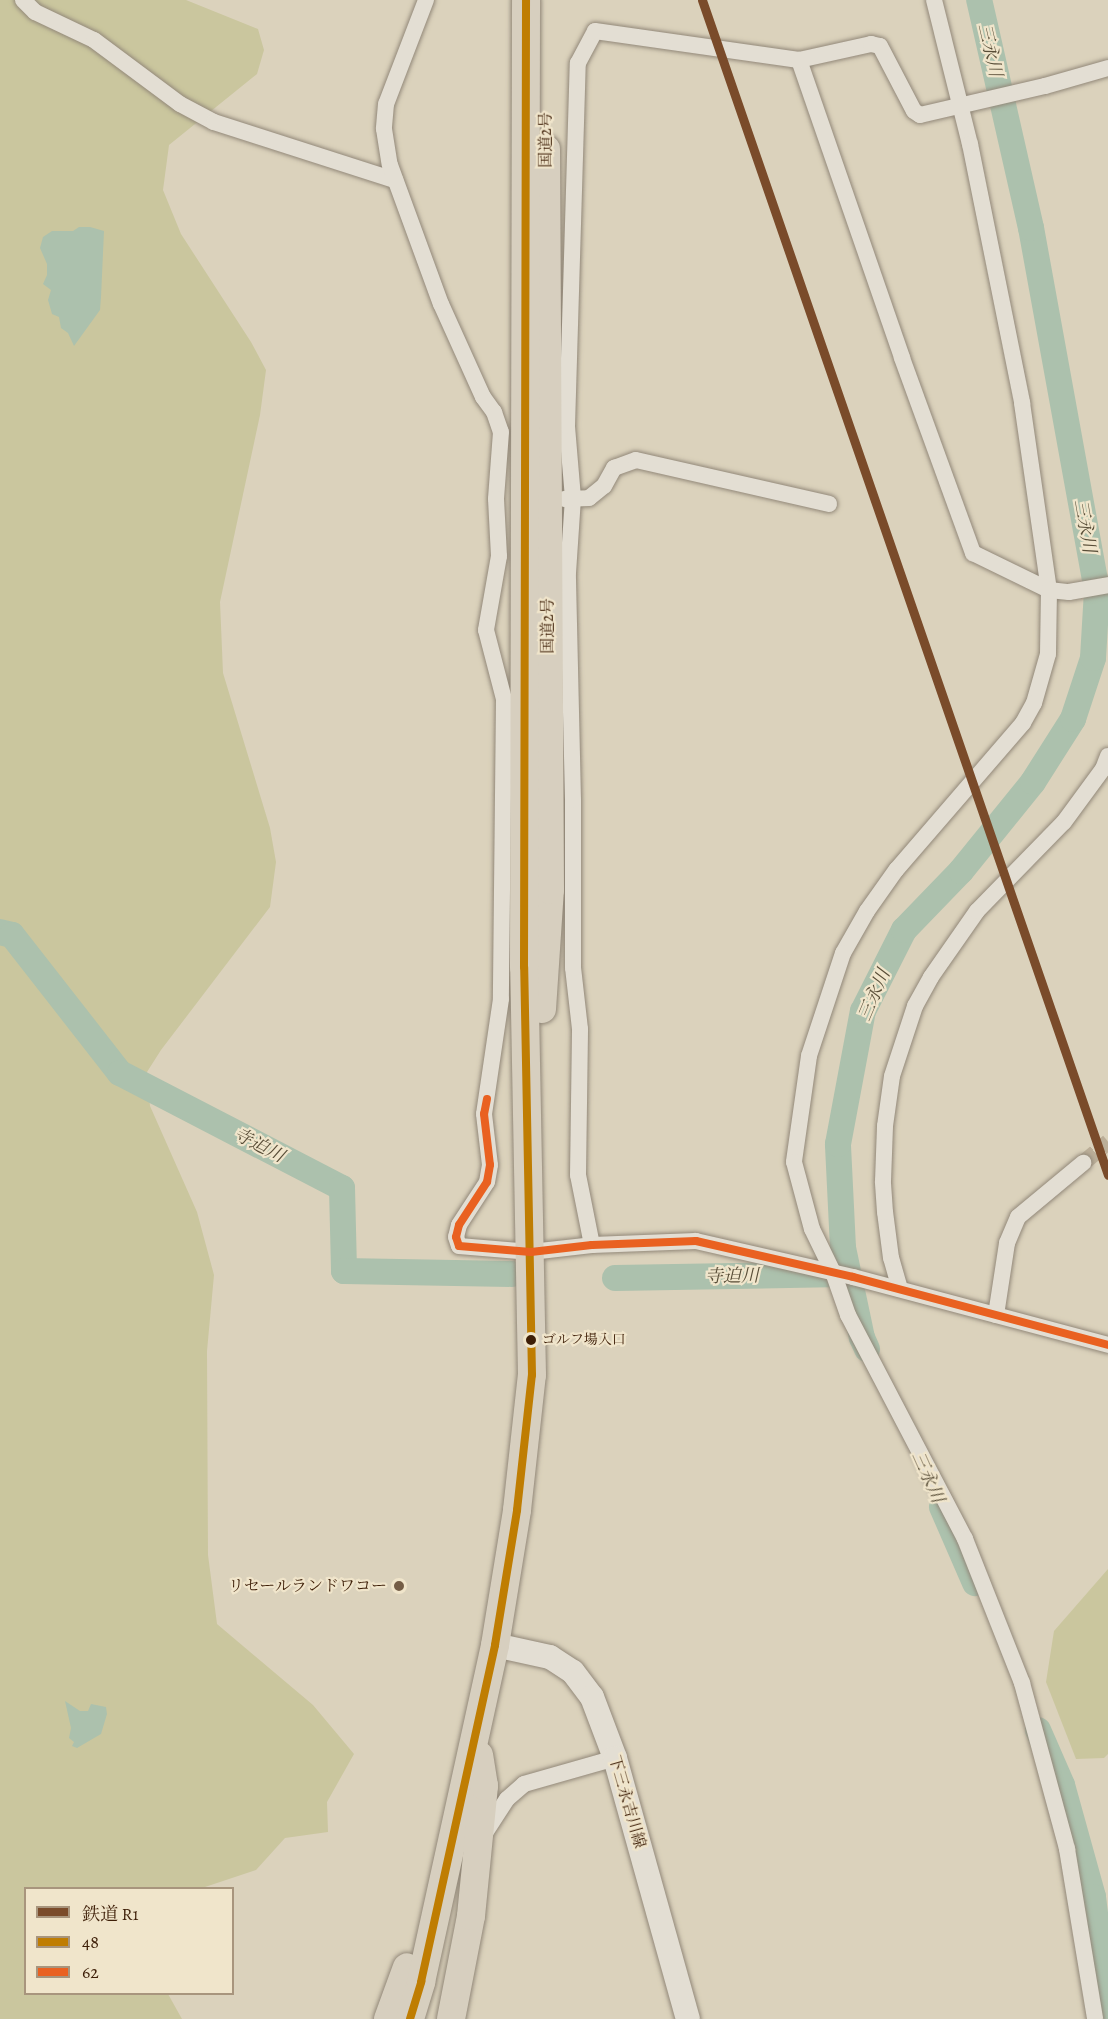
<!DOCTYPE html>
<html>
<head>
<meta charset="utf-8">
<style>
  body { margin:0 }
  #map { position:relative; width:1108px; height:2019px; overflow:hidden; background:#dbd2bc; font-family:Alegreya,"Noto Serif JP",serif }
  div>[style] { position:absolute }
  .green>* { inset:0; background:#cac69e }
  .water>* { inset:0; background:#acc1ad }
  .river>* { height:26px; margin:-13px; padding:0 13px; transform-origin:13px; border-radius:13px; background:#acc1ad }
  .minor-tunnel>* { height:16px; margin-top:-8px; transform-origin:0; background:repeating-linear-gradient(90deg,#bbae98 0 16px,transparent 0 24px) }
  .roads { filter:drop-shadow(0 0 2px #928879) drop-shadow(0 0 2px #928879) }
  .minor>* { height:16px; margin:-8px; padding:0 8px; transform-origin:8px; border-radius:8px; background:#e3ded3 }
  .secondary>* { height:24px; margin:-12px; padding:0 12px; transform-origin:12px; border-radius:12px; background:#e3ded3 }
  .trunk>* { height:28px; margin:-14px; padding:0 14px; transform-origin:14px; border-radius:14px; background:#d7cfbf }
  .bus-1>* { height:8px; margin:-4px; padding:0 4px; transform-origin:4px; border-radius:4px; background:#bf7d02 }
  .bus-2>* { height:8px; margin:-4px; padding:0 4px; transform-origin:4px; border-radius:4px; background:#e96121 }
  .rail-1>* { height:9px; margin:-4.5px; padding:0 4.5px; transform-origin:4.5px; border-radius:4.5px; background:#7a4b2a }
  .dots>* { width:16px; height:16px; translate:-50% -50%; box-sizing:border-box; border:3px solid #f0e5cb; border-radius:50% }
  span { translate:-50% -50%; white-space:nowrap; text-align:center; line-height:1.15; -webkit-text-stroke:4.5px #f0e5cb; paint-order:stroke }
  .bus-label { font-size:14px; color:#3d1e07 }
  .left { translate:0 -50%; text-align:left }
  .street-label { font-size:16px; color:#3d1e07 }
  .poi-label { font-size:16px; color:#3d1e07 }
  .right { translate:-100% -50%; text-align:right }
  .water-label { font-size:18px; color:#584d37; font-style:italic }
  .legend { position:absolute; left:24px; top:1887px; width:210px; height:108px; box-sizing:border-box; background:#f0e5cb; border:2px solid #a8957d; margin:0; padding:8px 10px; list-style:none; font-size:18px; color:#3d1e07 }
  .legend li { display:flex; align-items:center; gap:12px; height:30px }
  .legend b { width:30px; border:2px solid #a8957d }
</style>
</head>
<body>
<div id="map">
  <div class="green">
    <i style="clip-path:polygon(0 0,186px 0,258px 29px,264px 50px,257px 74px,169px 145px,163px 190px,181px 234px,251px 342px,266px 370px,260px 415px,220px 602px,223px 673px,270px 828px,276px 862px,270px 907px,161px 1050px,147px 1072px,150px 1106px,197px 1212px,214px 1275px,207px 1351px,208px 1555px,217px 1624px,313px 1705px,354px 1754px,327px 1802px,328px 1832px,285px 1838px,256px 1870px,202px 1888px,26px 1888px,26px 1994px,168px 1994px,182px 2019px,0 2019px)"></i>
    <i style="clip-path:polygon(1108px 1569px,1108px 1754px,1104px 1758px,1076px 1759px,1046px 1682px,1054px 1631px)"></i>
  </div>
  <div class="water">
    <i style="clip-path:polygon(79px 227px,90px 227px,104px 231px,101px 297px,100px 310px,74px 346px,68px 333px,61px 328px,59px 317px,52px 314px,48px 300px,51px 290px,43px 284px,47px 275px,47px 264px,40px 248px,43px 237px,52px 231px,73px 231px)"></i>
    <i style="clip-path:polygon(65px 1701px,80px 1711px,88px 1711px,91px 1704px,106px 1707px,107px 1714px,101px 1734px,77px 1748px,72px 1746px,74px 1742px,69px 1738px,71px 1728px)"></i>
  </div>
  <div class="river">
    <i style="left:0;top:932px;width:12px;rotate:14deg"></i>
    <i style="left:12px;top:935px;width:175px;rotate:52deg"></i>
    <i style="left:120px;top:1073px;width:250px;rotate:27.4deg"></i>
    <i style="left:342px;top:1188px;width:83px;rotate:88.6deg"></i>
    <i style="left:344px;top:1271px;width:168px;rotate:1deg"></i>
    <i style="left:615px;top:1278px;width:228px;rotate:-1deg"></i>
    <i style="left:867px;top:1349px;width:12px;rotate:-114deg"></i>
    <i style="left:862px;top:1338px;width:92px;rotate:-101.9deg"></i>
    <i style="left:843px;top:1248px;width:104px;rotate:-92.8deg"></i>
    <i style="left:838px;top:1144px;width:135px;rotate:-79.4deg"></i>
    <i style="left:863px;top:1011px;width:91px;rotate:-63.2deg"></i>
    <i style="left:904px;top:930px;width:82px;rotate:-46deg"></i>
    <i style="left:961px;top:871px;width:114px;rotate:-51deg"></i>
    <i style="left:1033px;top:782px;width:75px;rotate:-57.6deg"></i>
    <i style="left:1073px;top:719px;width:64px;rotate:-71.8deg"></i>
    <i style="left:1093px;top:658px;width:67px;rotate:-86.6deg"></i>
    <i style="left:1097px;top:591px;width:369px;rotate:-100.3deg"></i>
    <i style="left:1031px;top:228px;width:234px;rotate:-102.8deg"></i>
    <i style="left:942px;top:1507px;width:83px;rotate:66.5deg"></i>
    <i style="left:1038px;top:1730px;width:60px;rotate:66.4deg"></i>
    <i style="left:1062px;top:1785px;width:116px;rotate:74.5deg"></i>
    <i style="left:1093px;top:1897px;width:121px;rotate:82.9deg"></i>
  </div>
  <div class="minor-tunnel">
    <i style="left:1083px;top:1163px;width:33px;rotate:-40deg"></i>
  </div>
  <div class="roads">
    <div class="minor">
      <i style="left:23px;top:0;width:17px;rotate:45deg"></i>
      <i style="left:35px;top:12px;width:65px;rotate:25.4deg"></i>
      <i style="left:94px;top:40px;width:107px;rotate:36.7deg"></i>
      <i style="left:180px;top:104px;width:38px;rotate:28deg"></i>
      <i style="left:214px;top:122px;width:190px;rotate:17.8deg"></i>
      <i style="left:426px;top:0;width:111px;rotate:111deg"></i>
      <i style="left:386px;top:104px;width:25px;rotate:95deg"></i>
      <i style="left:384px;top:129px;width:36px;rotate:81deg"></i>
      <i style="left:390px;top:165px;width:148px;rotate:69.9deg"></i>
      <i style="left:441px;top:304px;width:102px;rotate:65.7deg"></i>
      <i style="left:483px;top:397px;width:19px;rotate:54deg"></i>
      <i style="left:494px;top:412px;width:21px;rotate:71deg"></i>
      <i style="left:501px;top:432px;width:67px;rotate:94.3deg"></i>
      <i style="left:496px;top:499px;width:57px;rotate:87deg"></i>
      <i style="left:499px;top:556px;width:75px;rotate:100deg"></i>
      <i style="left:486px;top:630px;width:71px;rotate:75.4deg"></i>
      <i style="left:504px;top:699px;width:300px;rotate:90.6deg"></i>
      <i style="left:501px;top:999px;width:116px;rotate:98.4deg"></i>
      <i style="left:484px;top:1114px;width:51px;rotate:83.3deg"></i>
      <i style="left:490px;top:1165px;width:17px;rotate:100deg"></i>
      <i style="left:487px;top:1182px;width:51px;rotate:123.1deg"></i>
      <i style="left:459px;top:1225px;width:12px;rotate:104deg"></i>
      <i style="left:456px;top:1237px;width:9px;rotate:72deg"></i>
      <i style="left:459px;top:1246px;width:72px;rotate:4.8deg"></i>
      <i style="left:531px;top:1252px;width:61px;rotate:-6.5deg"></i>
      <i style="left:592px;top:1245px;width:104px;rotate:-2.2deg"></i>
      <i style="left:696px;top:1241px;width:161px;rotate:12.9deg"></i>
      <i style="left:853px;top:1277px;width:264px;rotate:14.9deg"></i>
      <i style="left:934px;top:0;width:148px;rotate:76deg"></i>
      <i style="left:970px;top:144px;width:264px;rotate:78.6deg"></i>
      <i style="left:1022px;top:403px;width:189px;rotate:81.8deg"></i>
      <i style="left:1049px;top:590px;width:64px;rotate:90.9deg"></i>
      <i style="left:1048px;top:654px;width:51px;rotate:105.9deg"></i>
      <i style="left:1034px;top:703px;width:23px;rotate:119deg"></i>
      <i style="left:1023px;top:723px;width:194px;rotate:130.8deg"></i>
      <i style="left:896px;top:870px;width:50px;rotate:125.3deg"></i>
      <i style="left:867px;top:911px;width:48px;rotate:119.7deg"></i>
      <i style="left:843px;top:953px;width:108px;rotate:108.3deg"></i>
      <i style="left:809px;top:1056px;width:107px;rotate:98.1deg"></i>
      <i style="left:794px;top:1162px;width:69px;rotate:75deg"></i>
      <i style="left:812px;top:1229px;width:48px;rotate:64deg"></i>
      <i style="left:833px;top:1272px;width:46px;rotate:70.8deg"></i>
      <i style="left:848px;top:1315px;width:253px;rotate:62.4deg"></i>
      <i style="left:965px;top:1539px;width:155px;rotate:68.4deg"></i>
      <i style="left:1022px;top:1683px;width:172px;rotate:74.8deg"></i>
      <i style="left:1067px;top:1849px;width:172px;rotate:80.6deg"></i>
      <i style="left:799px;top:60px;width:315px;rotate:70.9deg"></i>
      <i style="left:902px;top:358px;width:208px;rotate:70deg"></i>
      <i style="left:973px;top:553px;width:85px;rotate:26deg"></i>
      <i style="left:1049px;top:590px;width:20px;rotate:6deg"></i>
      <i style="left:1069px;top:592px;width:40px;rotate:-10deg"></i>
      <i style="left:564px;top:499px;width:25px;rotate:-2deg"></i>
      <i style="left:589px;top:498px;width:19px;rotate:-39deg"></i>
      <i style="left:604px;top:486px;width:21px;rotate:-61deg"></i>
      <i style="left:614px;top:468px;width:23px;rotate:-20deg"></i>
      <i style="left:636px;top:460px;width:198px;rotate:12.8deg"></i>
      <i style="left:592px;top:1245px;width:71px;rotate:-101.3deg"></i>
      <i style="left:578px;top:1175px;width:146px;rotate:-89.2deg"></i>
      <i style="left:580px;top:1029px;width:61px;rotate:-96.5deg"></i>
      <i style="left:573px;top:968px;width:168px;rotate:-90deg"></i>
      <i style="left:573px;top:800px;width:227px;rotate:-91.3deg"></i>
      <i style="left:568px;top:573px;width:75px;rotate:-86.2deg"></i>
      <i style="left:573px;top:498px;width:72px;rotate:-94.8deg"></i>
      <i style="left:567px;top:426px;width:363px;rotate:-88.3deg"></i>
      <i style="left:578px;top:63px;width:36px;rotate:-62deg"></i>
      <i style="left:595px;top:31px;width:206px;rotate:8.1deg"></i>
      <i style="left:799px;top:60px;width:74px;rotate:-12.5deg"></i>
      <i style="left:871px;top:44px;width:9px;rotate:13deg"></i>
      <i style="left:880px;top:46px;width:73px;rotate:62.4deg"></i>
      <i style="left:914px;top:111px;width:7px;rotate:34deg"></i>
      <i style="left:920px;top:115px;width:128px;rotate:-13.1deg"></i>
      <i style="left:1045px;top:86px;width:66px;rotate:-15.9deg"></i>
      <i style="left:900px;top:1289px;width:32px;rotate:-106deg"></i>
      <i style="left:891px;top:1258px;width:46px;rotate:-97.4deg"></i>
      <i style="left:885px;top:1212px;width:31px;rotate:-94deg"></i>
      <i style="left:883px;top:1181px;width:55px;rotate:-87.9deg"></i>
      <i style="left:885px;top:1126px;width:50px;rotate:-82deg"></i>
      <i style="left:892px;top:1076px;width:74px;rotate:-71.8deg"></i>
      <i style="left:915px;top:1006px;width:33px;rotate:-61deg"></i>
      <i style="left:931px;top:977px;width:80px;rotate:-55.1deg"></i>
      <i style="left:977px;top:911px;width:124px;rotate:-45.7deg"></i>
      <i style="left:1064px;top:822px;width:66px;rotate:-53.7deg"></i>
      <i style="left:1103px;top:769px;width:14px;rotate:-69deg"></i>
      <i style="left:996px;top:1315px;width:73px;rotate:-81.3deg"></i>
      <i style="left:1007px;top:1243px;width:28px;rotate:-67deg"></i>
      <i style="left:1018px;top:1217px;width:85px;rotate:-39.7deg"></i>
      <i style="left:485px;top:1833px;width:40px;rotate:-57.1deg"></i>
      <i style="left:507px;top:1799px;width:23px;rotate:-41deg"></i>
      <i style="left:524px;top:1784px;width:95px;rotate:-15.9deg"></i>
    </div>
    <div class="secondary">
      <i style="left:495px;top:1645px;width:56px;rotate:12.3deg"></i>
      <i style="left:550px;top:1657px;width:27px;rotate:33deg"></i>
      <i style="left:573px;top:1672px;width:31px;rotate:53deg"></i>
      <i style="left:592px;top:1697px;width:65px;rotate:69.3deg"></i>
      <i style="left:615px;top:1758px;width:271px;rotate:74.4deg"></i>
    </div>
    <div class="trunk">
      <i style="left:542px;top:1009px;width:119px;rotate:-86.2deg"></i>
      <i style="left:550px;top:890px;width:741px;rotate:-90.31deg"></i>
      <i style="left:388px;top:2019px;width:55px;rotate:-69.9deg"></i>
      <i style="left:410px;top:2019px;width:39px;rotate:-73deg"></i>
      <i style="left:421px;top:1982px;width:345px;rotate:-77.6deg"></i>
      <i style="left:495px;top:1645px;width:137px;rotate:-80.7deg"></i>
      <i style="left:517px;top:1510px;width:136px;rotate:-83.7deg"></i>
      <i style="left:532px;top:1375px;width:408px;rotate:-91.1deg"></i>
      <i style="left:524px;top:967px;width:967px;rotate:-89.88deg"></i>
      <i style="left:451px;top:2019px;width:105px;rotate:-79deg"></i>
      <i style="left:471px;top:1916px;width:131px;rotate:-84.3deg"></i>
      <i style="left:484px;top:1786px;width:31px;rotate:-99deg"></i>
    </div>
  </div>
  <div class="bus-1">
    <i style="left:410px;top:2019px;width:39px;rotate:-73deg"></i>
    <i style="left:421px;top:1982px;width:345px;rotate:-77.6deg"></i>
    <i style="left:495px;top:1645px;width:137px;rotate:-80.7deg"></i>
    <i style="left:517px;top:1510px;width:136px;rotate:-83.7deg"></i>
    <i style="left:532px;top:1375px;width:408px;rotate:-91.1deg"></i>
    <i style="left:524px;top:967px;width:967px;rotate:-89.88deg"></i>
  </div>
  <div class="bus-2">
    <i style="left:487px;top:1099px;width:15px;rotate:101deg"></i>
    <i style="left:484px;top:1114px;width:51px;rotate:83.3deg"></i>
    <i style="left:490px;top:1165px;width:17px;rotate:100deg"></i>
    <i style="left:487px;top:1182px;width:51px;rotate:123.1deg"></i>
    <i style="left:459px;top:1225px;width:12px;rotate:104deg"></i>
    <i style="left:456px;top:1237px;width:9px;rotate:72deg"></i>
    <i style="left:459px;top:1246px;width:72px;rotate:4.8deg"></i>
    <i style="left:531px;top:1252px;width:61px;rotate:-6.5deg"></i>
    <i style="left:592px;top:1245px;width:104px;rotate:-2.2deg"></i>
    <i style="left:696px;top:1241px;width:161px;rotate:12.9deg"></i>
    <i style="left:853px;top:1277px;width:264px;rotate:14.9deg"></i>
  </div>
  <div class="rail-1">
    <i style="left:702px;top:0;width:1243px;rotate:70.94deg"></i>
  </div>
  <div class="dots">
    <i style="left:531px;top:1340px;background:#3d1e07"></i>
    <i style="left:399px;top:1586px;background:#745d46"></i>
  </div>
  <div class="bus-label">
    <span class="left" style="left:542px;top:1340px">ゴルフ場入口</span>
  </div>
  <div class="street-label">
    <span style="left:546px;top:140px;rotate:-90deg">国道2号</span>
    <span style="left:548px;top:626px;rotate:-90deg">国道2号</span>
    <span style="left:627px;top:1802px;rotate:74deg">下三永吉川線</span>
  </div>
  <div class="poi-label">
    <span class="right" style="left:387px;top:1586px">リセールランドワコー</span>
  </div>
  <div class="water-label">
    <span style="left:990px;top:50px;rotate:77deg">三永川</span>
    <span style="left:1085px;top:526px;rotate:80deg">三永川</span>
    <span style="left:874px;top:995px;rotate:-67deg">三永川</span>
    <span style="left:259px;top:1145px;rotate:27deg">寺迫川</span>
    <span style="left:732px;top:1276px;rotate:-1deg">寺迫川</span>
    <span style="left:928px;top:1477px;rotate:66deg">三永川</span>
  </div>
  <ul class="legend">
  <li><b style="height:8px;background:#7a4b2a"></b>鉄道 R1</li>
  <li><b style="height:8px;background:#bf7d02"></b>48</li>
  <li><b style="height:8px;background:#e96121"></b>62</li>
  </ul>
</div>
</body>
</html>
